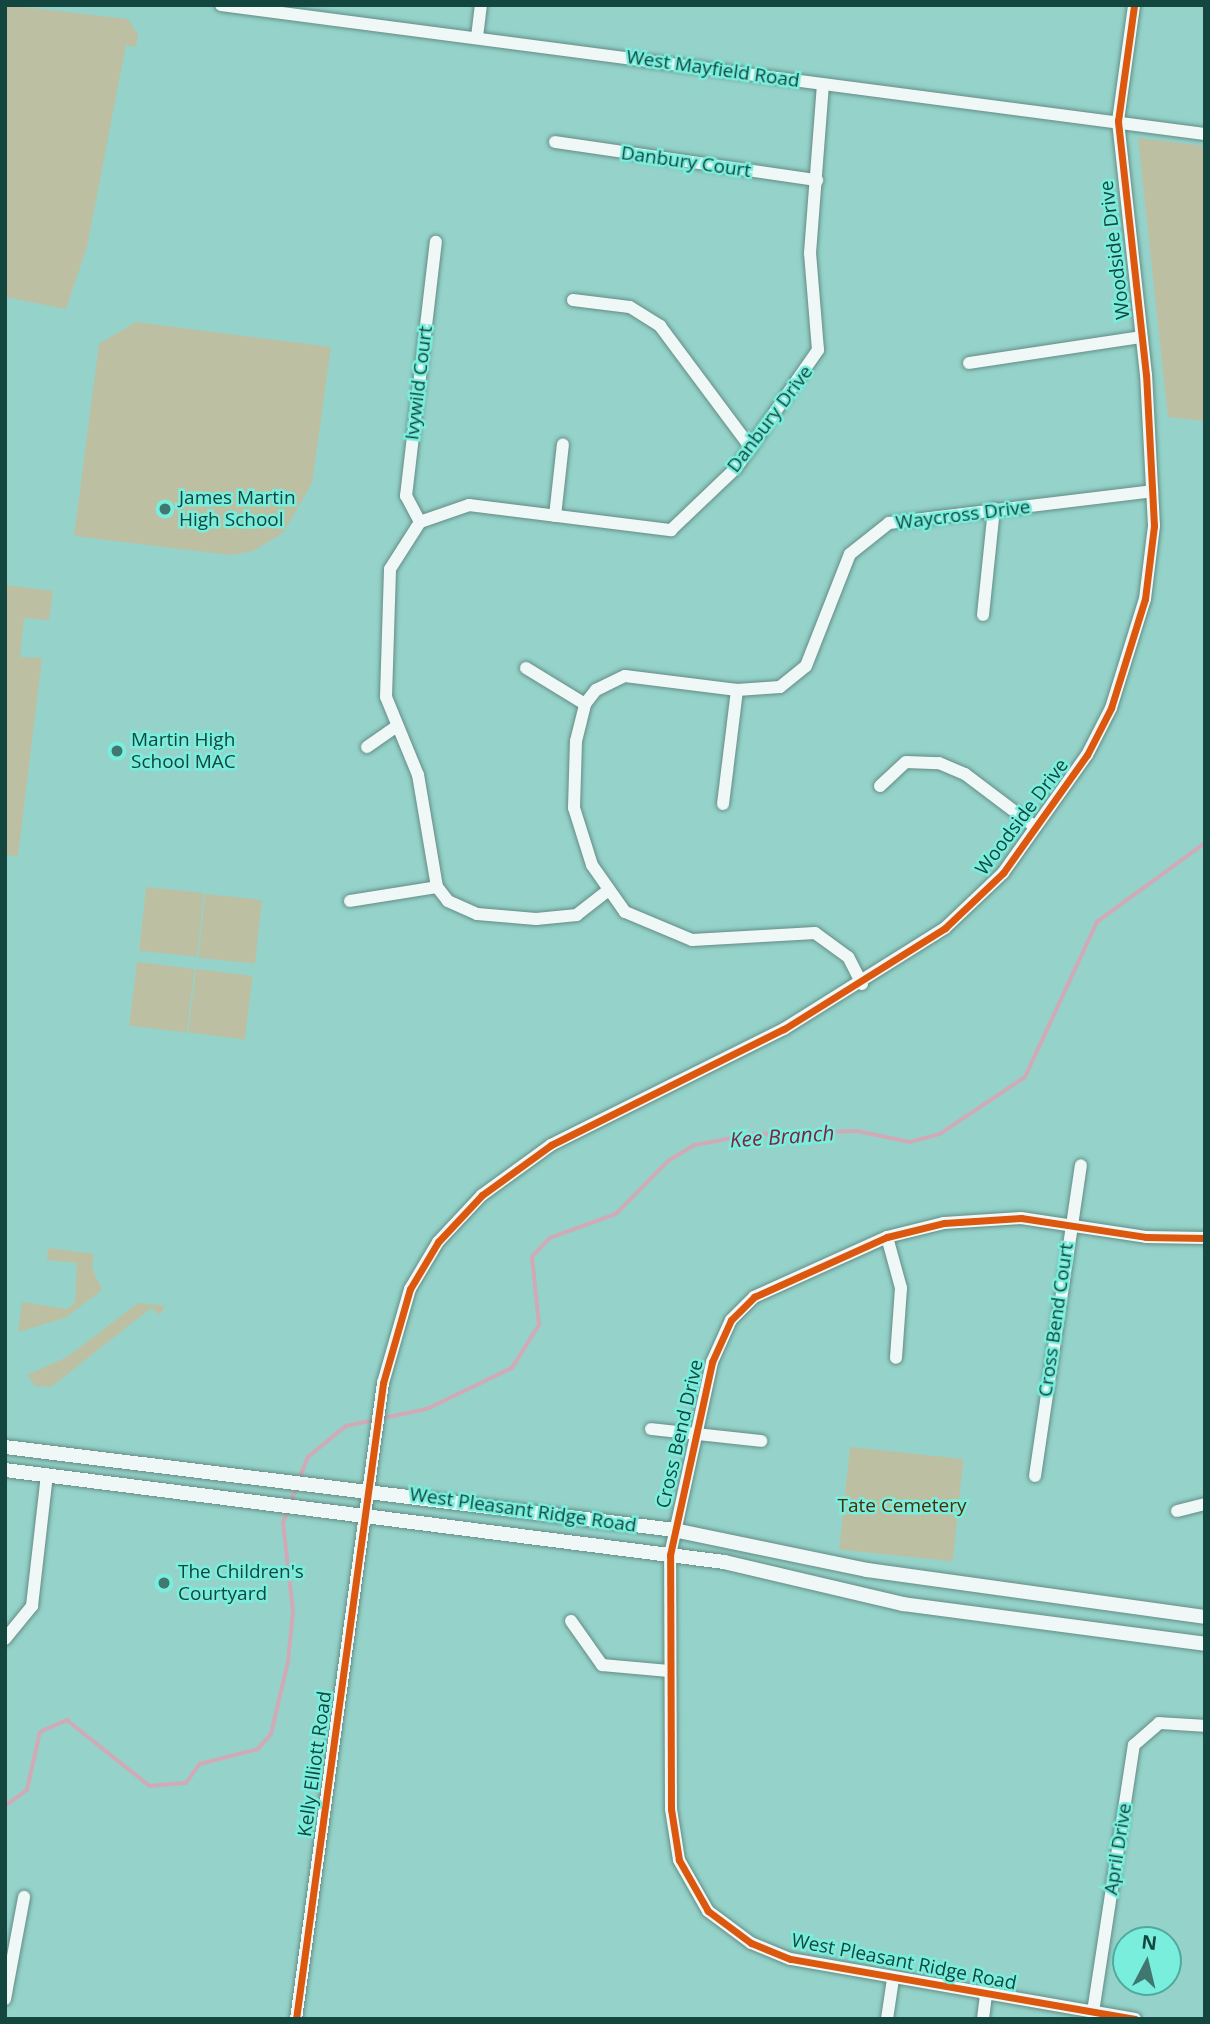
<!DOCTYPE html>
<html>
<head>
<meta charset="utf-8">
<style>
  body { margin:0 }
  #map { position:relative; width:1210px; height:2024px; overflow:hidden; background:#95d3ca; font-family:"Open Sans",sans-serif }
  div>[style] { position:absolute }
  .green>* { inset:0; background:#bdbfa2; transform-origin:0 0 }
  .stream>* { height:3.5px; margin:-1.75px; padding:0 1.75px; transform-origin:1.75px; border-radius:1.75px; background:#d0aab6 }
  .roads { filter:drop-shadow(0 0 2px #648d86) drop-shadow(0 0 2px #648d86) }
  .minor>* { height:12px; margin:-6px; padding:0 6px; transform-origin:6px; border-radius:6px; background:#eff8f7 }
  .major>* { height:14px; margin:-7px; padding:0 7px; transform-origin:7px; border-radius:7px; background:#eff8f7 }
  .cycleway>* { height:7px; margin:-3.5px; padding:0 3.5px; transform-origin:3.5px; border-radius:3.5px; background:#dd580f }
  .dots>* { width:19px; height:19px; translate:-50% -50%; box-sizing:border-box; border:4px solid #7aeedd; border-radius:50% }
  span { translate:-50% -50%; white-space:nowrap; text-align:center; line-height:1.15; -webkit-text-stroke:5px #7aeedd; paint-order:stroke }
  .street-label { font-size:19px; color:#12463f }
  .poi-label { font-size:19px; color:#12463f }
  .left { translate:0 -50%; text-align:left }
  .park-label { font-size:19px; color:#502a00 }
  .water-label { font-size:21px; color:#7f2343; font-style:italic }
  .frame { position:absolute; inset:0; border:7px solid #12463f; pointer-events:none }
  .north { position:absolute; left:1112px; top:1926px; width:70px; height:70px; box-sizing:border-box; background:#7aeedd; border:2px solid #50ab9e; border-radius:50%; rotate:7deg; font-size:19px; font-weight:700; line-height:28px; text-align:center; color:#12463f }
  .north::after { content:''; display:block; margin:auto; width:24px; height:32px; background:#407770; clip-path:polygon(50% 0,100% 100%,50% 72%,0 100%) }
</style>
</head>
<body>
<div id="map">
  <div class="green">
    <i style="clip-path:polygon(5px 5px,128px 19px,138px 34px,136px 47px,126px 45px,87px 247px,66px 309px,5px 297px)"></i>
    <i style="clip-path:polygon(1138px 138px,1205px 146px,1205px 421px,1168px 417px)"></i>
    <i style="clip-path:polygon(136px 322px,331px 347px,312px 483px,283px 533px,253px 551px,230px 555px,74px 536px,99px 344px)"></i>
    <i style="clip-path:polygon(5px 585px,53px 591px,49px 620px,24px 618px,20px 657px,42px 658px,18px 856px,5px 855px)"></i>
    <i style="left:146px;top:887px;width:58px;height:64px;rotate:6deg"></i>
    <i style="left:205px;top:894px;width:57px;height:64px;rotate:6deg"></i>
    <i style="left:137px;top:962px;width:58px;height:64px;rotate:7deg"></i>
    <i style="left:196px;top:969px;width:57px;height:64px;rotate:7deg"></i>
    <i style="clip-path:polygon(48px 1248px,94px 1254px,92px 1268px,102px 1290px,65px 1318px,18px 1332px,22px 1302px,67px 1309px,75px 1303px,77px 1263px,47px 1260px)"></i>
    <i style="clip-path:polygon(138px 1303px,165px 1306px,160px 1315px,151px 1308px,51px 1387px,35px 1386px,27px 1375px,67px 1357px)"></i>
    <i style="left:850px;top:1447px;width:114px;height:103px;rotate:6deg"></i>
  </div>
  <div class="stream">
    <i style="left:299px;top:1480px;width:25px;rotate:-69deg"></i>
    <i style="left:308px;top:1457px;width:49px;rotate:-39.2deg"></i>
    <i style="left:346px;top:1426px;width:83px;rotate:-11.9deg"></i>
    <i style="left:427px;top:1409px;width:94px;rotate:-25.8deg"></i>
    <i style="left:512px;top:1368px;width:51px;rotate:-57.9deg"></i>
    <i style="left:539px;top:1325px;width:68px;rotate:-95.9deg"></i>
    <i style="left:532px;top:1257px;width:26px;rotate:-47deg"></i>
    <i style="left:550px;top:1238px;width:70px;rotate:-20deg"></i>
    <i style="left:616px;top:1214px;width:74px;rotate:-45.5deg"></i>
    <i style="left:668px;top:1161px;width:31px;rotate:-31deg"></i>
    <i style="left:695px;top:1145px;width:59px;rotate:-10.7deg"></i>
    <i style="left:753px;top:1134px;width:104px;rotate:-1.7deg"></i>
    <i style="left:857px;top:1131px;width:54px;rotate:11.7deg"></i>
    <i style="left:910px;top:1142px;width:31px;rotate:-15deg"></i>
    <i style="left:940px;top:1134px;width:102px;rotate:-33.8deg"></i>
    <i style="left:1025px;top:1077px;width:171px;rotate:-65.1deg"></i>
    <i style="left:1097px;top:922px;width:134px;rotate:-36.2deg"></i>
    <i style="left:290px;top:1503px;width:17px;rotate:-66deg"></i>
    <i style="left:5px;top:1806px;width:27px;rotate:-36deg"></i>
    <i style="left:27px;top:1790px;width:59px;rotate:-77.4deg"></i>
    <i style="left:40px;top:1732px;width:30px;rotate:-24deg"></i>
    <i style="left:67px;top:1720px;width:106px;rotate:38.5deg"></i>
    <i style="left:150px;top:1786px;width:36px;rotate:-5deg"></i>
    <i style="left:186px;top:1783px;width:24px;rotate:-54deg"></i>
    <i style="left:200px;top:1764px;width:60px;rotate:-14.5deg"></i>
    <i style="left:258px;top:1749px;width:20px;rotate:-49deg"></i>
    <i style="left:271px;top:1734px;width:74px;rotate:-76.7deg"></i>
    <i style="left:288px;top:1662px;width:51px;rotate:-84.4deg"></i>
    <i style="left:293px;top:1611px;width:89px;rotate:-96.5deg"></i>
    <i style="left:283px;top:1523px;width:14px;rotate:-69deg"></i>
  </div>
  <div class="roads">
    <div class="minor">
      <i style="left:221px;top:5px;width:992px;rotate:7.47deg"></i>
      <i style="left:477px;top:37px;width:32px;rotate:-83deg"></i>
      <i style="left:555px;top:142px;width:265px;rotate:8.3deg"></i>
      <i style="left:573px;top:300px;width:57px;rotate:7deg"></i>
      <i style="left:630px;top:307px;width:36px;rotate:32deg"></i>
      <i style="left:660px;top:326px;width:152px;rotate:53.3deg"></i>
      <i style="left:969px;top:363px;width:174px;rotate:-8.6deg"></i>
      <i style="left:555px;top:516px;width:72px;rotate:-83.7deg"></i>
      <i style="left:420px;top:522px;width:30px;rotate:-118deg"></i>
      <i style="left:406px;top:496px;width:256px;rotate:-83.3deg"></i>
      <i style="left:983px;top:615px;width:107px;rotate:-84.1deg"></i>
      <i style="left:526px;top:668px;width:69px;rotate:31.4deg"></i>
      <i style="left:367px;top:747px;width:37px;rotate:-35deg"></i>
      <i style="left:880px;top:786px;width:35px;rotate:-43deg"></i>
      <i style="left:906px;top:762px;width:33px;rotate:2deg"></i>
      <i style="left:939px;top:763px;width:28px;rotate:23deg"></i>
      <i style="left:965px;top:774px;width:88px;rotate:37.1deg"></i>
      <i style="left:723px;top:804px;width:115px;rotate:-83deg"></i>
      <i style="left:606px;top:892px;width:37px;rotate:142deg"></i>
      <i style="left:577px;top:915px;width:41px;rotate:174.4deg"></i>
      <i style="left:536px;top:919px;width:59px;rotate:-175.2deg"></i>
      <i style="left:477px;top:914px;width:32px;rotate:-156deg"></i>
      <i style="left:448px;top:901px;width:18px;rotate:-128deg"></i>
      <i style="left:437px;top:887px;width:114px;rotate:-99.6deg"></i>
      <i style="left:418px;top:775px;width:84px;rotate:-112.3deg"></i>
      <i style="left:386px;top:697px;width:128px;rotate:-88.2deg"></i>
      <i style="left:390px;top:569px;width:56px;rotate:-57.4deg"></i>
      <i style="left:420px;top:522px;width:52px;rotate:-19.1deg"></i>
      <i style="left:469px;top:505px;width:204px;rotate:7.1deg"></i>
      <i style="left:671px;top:530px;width:90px;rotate:-43.6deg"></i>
      <i style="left:736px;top:468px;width:144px;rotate:-55.2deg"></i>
      <i style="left:818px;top:350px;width:97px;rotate:-94.7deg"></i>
      <i style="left:810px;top:253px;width:169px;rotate:-85.6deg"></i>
      <i style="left:350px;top:901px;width:88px;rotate:-9.1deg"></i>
      <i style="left:862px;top:984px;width:30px;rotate:-117deg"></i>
      <i style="left:848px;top:957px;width:41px;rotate:-144deg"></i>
      <i style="left:815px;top:933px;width:123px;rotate:176.7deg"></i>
      <i style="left:692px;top:940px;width:73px;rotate:-157.3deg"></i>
      <i style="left:625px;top:912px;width:57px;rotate:-125.1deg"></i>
      <i style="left:592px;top:865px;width:60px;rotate:-107.5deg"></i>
      <i style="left:574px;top:808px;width:67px;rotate:-88.3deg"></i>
      <i style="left:576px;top:741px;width:38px;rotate:-76deg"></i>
      <i style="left:585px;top:704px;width:18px;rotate:-52deg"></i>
      <i style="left:596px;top:690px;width:32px;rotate:-26deg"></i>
      <i style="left:625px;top:676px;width:113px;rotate:7.1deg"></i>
      <i style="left:737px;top:690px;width:43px;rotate:-4deg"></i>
      <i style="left:780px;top:687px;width:33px;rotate:-39deg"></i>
      <i style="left:806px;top:666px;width:120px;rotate:-68.6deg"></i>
      <i style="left:850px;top:554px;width:50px;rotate:-38.5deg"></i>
      <i style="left:889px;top:523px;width:265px;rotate:-6.9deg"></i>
      <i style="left:887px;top:1237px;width:53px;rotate:74.6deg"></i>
      <i style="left:901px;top:1288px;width:70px;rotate:94.1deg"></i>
      <i style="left:651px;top:1429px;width:111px;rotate:6.2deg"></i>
      <i style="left:1035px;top:1476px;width:314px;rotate:-81.6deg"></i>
      <i style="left:1177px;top:1511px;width:29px;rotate:-14deg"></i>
      <i style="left:571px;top:1621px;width:54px;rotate:54.8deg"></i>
      <i style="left:602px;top:1665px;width:67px;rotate:5.1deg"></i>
      <i style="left:5px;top:1639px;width:43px;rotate:-50.7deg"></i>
      <i style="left:32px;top:1606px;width:132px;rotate:-83.5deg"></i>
      <i style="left:5px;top:1999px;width:104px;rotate:-79.4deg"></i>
      <i style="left:1093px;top:2012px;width:270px;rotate:-81.3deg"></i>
      <i style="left:1134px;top:1745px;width:33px;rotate:-41deg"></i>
      <i style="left:1159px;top:1723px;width:46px;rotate:3.7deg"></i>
      <i style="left:296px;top:2019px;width:642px;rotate:-82.21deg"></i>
      <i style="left:383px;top:1383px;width:98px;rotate:-74deg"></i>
      <i style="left:410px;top:1289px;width:55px;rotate:-59.2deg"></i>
      <i style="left:438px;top:1242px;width:64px;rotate:-46.9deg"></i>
      <i style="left:482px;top:1195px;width:85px;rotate:-35.9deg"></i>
      <i style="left:551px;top:1145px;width:260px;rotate:-26.5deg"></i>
      <i style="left:784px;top:1029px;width:190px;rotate:-32.1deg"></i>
      <i style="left:945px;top:928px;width:80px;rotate:-43.5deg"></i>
      <i style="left:1003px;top:873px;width:145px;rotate:-54.6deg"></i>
      <i style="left:1087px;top:755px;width:53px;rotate:-62.9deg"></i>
      <i style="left:1111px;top:708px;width:114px;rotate:-72.7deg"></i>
      <i style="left:1145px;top:599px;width:74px;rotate:-83deg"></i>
      <i style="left:1154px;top:526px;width:151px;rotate:-93deg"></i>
      <i style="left:1146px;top:375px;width:256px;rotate:-96.3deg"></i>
      <i style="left:1118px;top:121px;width:117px;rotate:-82.1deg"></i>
      <i style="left:887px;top:2019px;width:40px;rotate:-81.5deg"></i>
      <i style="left:983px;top:2019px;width:24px;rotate:-83deg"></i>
      <i style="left:1135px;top:2019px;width:350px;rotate:-170.1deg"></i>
      <i style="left:790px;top:1959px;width:42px;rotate:-157.7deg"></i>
      <i style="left:751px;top:1943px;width:54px;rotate:-143.3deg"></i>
      <i style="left:708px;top:1911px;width:59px;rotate:-119.6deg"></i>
      <i style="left:679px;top:1860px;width:52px;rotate:-98.9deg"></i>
      <i style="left:671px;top:1809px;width:254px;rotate:-90.2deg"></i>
      <i style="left:670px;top:1555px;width:198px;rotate:-77.7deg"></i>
      <i style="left:712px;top:1362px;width:46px;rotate:-65.7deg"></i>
      <i style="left:731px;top:1320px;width:33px;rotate:-45deg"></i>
      <i style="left:754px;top:1297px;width:146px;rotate:-24.3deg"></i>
      <i style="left:887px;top:1237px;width:59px;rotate:-13.8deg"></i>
      <i style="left:944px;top:1223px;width:77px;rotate:-3.7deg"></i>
      <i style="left:1021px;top:1218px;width:126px;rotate:8.6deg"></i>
      <i style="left:1146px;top:1237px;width:59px;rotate:1deg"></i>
    </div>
    <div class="major">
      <i style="left:5px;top:1447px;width:674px;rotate:7.07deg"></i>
      <i style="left:674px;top:1530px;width:197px;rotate:11.7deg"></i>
      <i style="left:867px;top:1570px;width:341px;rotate:7.9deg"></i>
      <i style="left:5px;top:1470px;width:725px;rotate:7.29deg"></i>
      <i style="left:724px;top:1562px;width:184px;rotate:13.2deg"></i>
      <i style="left:903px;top:1604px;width:305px;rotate:7.5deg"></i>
    </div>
  </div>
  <div class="cycleway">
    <i style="left:296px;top:2019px;width:642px;rotate:-82.21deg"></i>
    <i style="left:383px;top:1383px;width:98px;rotate:-74deg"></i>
    <i style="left:410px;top:1289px;width:55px;rotate:-59.2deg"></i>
    <i style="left:438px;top:1242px;width:64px;rotate:-46.9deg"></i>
    <i style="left:482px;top:1195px;width:85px;rotate:-35.9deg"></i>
    <i style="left:551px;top:1145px;width:260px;rotate:-26.5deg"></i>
    <i style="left:784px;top:1029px;width:190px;rotate:-32.1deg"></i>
    <i style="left:945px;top:928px;width:80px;rotate:-43.5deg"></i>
    <i style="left:1003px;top:873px;width:145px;rotate:-54.6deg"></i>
    <i style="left:1087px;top:755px;width:53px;rotate:-62.9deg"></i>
    <i style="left:1111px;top:708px;width:114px;rotate:-72.7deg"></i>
    <i style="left:1145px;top:599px;width:74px;rotate:-83deg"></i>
    <i style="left:1154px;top:526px;width:151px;rotate:-93deg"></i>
    <i style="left:1146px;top:375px;width:256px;rotate:-96.3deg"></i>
    <i style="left:1118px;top:121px;width:117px;rotate:-82.1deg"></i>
    <i style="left:1135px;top:2019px;width:350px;rotate:-170.1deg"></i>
    <i style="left:790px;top:1959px;width:42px;rotate:-157.7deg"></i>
    <i style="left:751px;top:1943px;width:54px;rotate:-143.3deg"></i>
    <i style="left:708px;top:1911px;width:59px;rotate:-119.6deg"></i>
    <i style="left:679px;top:1860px;width:52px;rotate:-98.9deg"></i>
    <i style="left:671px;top:1809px;width:254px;rotate:-90.2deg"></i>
    <i style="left:670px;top:1555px;width:198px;rotate:-77.7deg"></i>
    <i style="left:712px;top:1362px;width:46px;rotate:-65.7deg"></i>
    <i style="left:731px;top:1320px;width:33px;rotate:-45deg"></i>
    <i style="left:754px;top:1297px;width:146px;rotate:-24.3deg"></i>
    <i style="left:887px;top:1237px;width:59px;rotate:-13.8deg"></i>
    <i style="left:944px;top:1223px;width:77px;rotate:-3.7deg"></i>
    <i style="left:1021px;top:1218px;width:126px;rotate:8.6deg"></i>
    <i style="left:1146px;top:1237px;width:59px;rotate:1deg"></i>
  </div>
  <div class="dots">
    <i style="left:165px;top:509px;background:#407770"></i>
    <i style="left:117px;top:751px;background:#407770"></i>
    <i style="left:164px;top:1583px;background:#407770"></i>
  </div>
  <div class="street-label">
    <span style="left:713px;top:69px;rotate:8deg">West Mayfield Road</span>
    <span style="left:686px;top:162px;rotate:8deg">Danbury Court</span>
    <span style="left:1115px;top:250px;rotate:-97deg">Woodside Drive</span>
    <span style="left:419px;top:383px;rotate:-83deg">Ivywild Court</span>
    <span style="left:770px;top:419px;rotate:-53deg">Danbury Drive</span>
    <span style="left:963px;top:515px;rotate:-7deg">Waycross Drive</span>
    <span style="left:1022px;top:817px;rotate:-53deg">Woodside Drive</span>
    <span style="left:1056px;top:1320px;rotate:-82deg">Cross Bend Court</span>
    <span style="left:680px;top:1434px;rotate:-77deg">Cross Bend Drive</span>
    <span style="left:523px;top:1510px;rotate:8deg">West Pleasant Ridge Road</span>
    <span style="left:315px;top:1764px;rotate:-82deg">Kelly Elliott Road</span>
    <span style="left:1118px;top:1849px;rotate:-81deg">April Drive</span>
    <span style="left:904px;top:1962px;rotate:11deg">West Pleasant Ridge Road</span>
  </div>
  <div class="poi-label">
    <span class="left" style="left:179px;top:509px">James Martin<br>High School</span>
    <span class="left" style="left:131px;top:751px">Martin High<br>School MAC</span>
    <span class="left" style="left:178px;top:1583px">The Children's<br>Courtyard</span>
  </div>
  <div class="park-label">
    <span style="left:902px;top:1506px">Tate Cemetery</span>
  </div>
  <div class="water-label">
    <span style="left:782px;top:1136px;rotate:-4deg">Kee Branch</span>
  </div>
  <div class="frame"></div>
  <div class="north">N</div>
</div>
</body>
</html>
